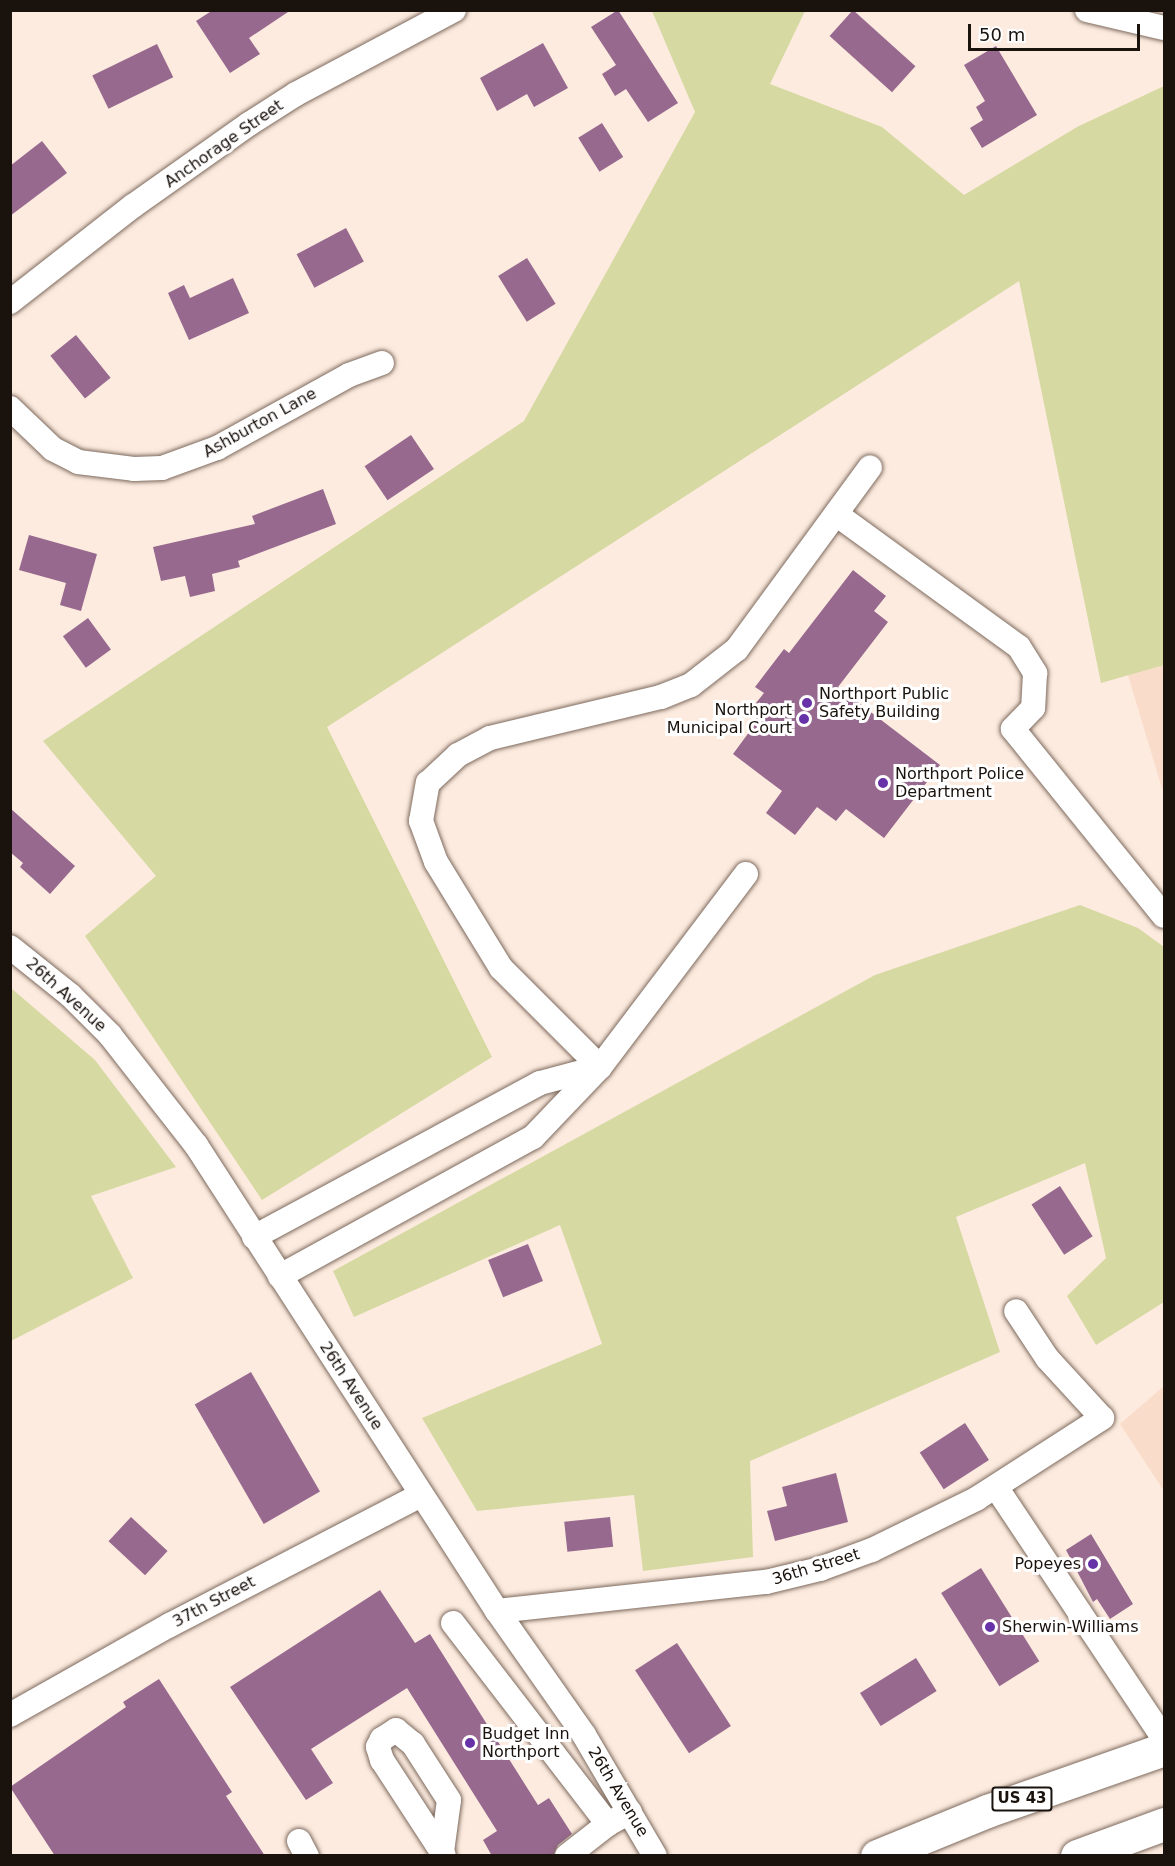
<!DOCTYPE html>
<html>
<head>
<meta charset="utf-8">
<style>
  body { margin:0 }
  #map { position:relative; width:1175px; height:1866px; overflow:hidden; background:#fdebdf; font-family:"DejaVu Sans",sans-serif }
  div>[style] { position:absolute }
  .built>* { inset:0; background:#f9dcca }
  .green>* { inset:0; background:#d6d9a2 }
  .building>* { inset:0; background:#97698f; transform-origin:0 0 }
  .roads { filter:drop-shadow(0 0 2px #7d6a5e) drop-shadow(0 0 2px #7d6a5e) }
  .minor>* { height:24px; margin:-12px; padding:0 12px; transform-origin:12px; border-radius:12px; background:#fff }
  .highway>* { height:33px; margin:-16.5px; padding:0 16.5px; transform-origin:16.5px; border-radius:16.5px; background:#fff }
  .dots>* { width:16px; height:16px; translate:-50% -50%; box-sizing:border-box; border:3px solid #fff; border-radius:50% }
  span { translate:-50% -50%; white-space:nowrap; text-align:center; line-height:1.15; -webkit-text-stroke:6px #fff; paint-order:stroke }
  .shield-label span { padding:2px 4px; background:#fff; border:2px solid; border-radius:4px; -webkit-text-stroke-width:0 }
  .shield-label { font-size:15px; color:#19120d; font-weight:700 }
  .street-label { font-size:16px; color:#19120d }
  .poi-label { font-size:16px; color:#19120d }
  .left { translate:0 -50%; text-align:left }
  .right { translate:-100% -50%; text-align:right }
  .frame { position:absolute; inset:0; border:12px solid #19120d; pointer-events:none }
  .scale { position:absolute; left:968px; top:24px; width:172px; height:27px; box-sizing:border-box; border:3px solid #19120d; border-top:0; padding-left:8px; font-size:18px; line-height:21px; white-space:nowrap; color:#19120d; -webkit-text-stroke:4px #fff; paint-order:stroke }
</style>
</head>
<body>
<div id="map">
  <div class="built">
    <i style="clip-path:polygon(1164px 620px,1164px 795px,1115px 632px)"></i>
    <i style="clip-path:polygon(1164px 1386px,1164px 1491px,1120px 1424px)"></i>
  </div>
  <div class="green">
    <i style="clip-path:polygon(652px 11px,805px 11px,770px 84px,882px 127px,964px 195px,1077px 127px,1164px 86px,1164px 665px,1101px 683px,1019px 281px,327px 727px,492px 1057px,262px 1200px,85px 936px,156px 876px,43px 741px,524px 421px,695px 112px)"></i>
    <i style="clip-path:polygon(1080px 905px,1138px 928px,1164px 947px,1164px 1302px,1096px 1345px,1067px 1296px,1106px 1258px,1085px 1163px,956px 1217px,1000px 1352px,750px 1461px,753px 1557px,643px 1571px,634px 1495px,477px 1511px,422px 1418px,602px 1344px,560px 1225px,354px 1317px,333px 1271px,875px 975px)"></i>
    <i style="clip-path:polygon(11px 988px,95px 1060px,176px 1167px,91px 1196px,133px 1278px,11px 1341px)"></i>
  </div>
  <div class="building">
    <i style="clip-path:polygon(213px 10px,291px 10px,249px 38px,260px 54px,230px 73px,196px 21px)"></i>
    <i style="clip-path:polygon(618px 10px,678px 103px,648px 122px,626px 89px,615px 96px,602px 74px,616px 65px,591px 27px)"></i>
    <i style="left:853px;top:10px;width:84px;height:35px;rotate:42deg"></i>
    <i style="clip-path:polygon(543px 43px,568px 88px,534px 107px,527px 94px,497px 111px,480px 78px)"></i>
    <i style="left:157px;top:44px;width:37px;height:72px;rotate:64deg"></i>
    <i style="clip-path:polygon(996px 46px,1037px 115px,982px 148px,970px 128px,983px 120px,976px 107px,985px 101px,964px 65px)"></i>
    <i style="left:602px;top:123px;width:40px;height:28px;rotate:58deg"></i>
    <i style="clip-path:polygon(42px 141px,67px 173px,10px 216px,10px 166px)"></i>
    <i style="left:346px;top:228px;width:38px;height:56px;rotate:62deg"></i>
    <i style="left:527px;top:258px;width:54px;height:34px;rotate:58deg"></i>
    <i style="clip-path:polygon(233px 278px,249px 313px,189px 340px,168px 293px,184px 285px,190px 298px)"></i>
    <i style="left:76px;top:335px;width:55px;height:33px;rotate:51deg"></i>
    <i style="left:411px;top:435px;width:41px;height:56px;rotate:56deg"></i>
    <i style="clip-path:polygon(323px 489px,336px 524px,238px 561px,240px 567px,212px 574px,215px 591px,190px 597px,185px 576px,161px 581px,153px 547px,255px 524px,252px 516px)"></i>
    <i style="clip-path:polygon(29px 535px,97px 554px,81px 611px,60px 605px,66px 583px,19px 570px)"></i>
    <i style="clip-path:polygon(853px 570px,886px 596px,874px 611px,888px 622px,838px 687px,940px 765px,884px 838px,846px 809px,836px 821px,817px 807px,795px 835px,766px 813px,782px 791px,733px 754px,758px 720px,748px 713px,764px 693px,755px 687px,784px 649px,789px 653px)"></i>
    <i style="left:88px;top:618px;width:39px;height:31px;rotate:54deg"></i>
    <i style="clip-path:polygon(10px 808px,75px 866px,50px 894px,20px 867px,23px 863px,10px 852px)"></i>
    <i style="left:1060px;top:1186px;width:60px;height:34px;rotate:57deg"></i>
    <i style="left:528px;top:1244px;width:40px;height:43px;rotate:68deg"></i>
    <i style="left:251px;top:1372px;width:138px;height:65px;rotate:60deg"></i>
    <i style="left:965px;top:1423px;width:44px;height:54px;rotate:57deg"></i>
    <i style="clip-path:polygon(836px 1473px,848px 1522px,775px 1541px,767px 1511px,787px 1506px,782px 1487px)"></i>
    <i style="left:131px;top:1517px;width:50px;height:33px;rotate:43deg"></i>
    <i style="left:610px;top:1517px;width:30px;height:46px;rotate:84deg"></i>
    <i style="clip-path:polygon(1091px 1534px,1133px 1604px,1110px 1619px,1097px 1599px,1093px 1602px,1066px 1550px)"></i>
    <i style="left:981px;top:1568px;width:110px;height:47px;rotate:58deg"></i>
    <i style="clip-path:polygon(380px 1590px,415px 1643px,430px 1634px,538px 1805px,549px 1798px,572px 1834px,558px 1845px,553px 1856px,492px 1856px,483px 1840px,497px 1831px,407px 1688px,311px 1749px,333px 1783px,306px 1800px,257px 1727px,230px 1687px)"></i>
    <i style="left:677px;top:1643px;width:99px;height:50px;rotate:57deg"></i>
    <i style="left:916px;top:1658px;width:39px;height:66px;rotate:58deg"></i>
    <i style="clip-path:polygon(159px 1679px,232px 1792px,226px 1796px,265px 1856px,55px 1856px,10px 1787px,126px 1707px,123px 1702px)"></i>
  </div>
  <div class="roads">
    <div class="minor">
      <i style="left:1087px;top:10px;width:79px;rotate:13.2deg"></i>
      <i style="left:10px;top:302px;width:156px;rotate:-38deg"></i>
      <i style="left:133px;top:206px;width:142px;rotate:-35.3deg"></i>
      <i style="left:249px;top:124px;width:56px;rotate:-32.6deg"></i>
      <i style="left:296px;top:94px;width:179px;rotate:-28deg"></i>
      <i style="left:10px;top:408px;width:59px;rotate:43.6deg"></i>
      <i style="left:53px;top:449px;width:28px;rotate:27deg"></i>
      <i style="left:78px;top:462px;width:56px;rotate:7.1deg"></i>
      <i style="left:134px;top:469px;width:28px;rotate:-2deg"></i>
      <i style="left:162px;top:468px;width:59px;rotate:-20deg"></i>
      <i style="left:217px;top:448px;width:151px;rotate:-28.9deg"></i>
      <i style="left:349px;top:375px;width:35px;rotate:-20deg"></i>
      <i style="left:836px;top:514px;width:226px;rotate:36deg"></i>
      <i style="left:1019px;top:647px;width:31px;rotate:58deg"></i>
      <i style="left:1035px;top:673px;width:35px;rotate:93deg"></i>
      <i style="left:1033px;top:708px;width:29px;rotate:134deg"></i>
      <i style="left:1013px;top:729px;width:240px;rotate:51.1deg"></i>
      <i style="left:746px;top:874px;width:242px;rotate:127.1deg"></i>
      <i style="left:600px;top:1067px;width:140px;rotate:-135deg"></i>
      <i style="left:501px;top:968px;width:124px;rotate:-121.5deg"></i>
      <i style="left:436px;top:862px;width:44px;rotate:-110.1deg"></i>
      <i style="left:421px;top:821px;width:39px;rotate:-80deg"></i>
      <i style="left:428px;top:783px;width:41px;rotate:-43deg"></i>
      <i style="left:458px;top:755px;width:36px;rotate:-28deg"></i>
      <i style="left:490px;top:738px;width:176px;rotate:-13.5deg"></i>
      <i style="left:661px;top:697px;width:32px;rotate:-22deg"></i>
      <i style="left:691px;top:685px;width:58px;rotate:-38deg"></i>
      <i style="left:737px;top:649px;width:225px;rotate:-53.8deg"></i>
      <i style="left:10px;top:947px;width:77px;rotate:38.7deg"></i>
      <i style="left:70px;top:995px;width:57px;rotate:45deg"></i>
      <i style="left:110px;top:1035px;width:140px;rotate:52deg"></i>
      <i style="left:196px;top:1145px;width:555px;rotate:57.14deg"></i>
      <i style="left:497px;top:1611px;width:151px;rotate:54.9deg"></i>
      <i style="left:584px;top:1735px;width:140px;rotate:59.6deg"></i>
      <i style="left:254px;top:1237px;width:325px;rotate:-28.3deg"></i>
      <i style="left:540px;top:1083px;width:62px;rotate:-14.9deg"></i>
      <i style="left:600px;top:1067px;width:97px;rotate:133.7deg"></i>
      <i style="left:533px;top:1137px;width:289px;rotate:151.2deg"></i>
      <i style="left:996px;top:1487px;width:303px;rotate:56.3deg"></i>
      <i style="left:497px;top:1611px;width:271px;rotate:-6.2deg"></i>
      <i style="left:766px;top:1582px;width:56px;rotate:-13.5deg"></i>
      <i style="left:820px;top:1569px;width:55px;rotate:-20.1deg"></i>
      <i style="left:872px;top:1550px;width:116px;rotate:-26.1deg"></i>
      <i style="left:976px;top:1499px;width:150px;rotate:-32.7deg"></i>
      <i style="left:1102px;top:1418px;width:81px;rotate:-132.5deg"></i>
      <i style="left:1047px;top:1358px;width:56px;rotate:-123.4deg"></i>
      <i style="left:453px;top:1623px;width:254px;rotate:52.4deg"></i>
      <i style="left:608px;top:1824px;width:25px;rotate:-29deg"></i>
      <i style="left:10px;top:1715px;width:184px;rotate:-29.4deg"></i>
      <i style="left:170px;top:1625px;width:283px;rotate:-27.4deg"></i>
      <i style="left:299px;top:1841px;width:17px;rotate:62deg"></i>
      <i style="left:442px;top:1852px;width:52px;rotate:-82.3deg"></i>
      <i style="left:449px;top:1800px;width:67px;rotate:-122.7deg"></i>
      <i style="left:413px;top:1744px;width:22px;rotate:-141deg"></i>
      <i style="left:396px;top:1730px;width:17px;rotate:147deg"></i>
      <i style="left:382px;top:1739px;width:9px;rotate:117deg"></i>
      <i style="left:378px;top:1747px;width:14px;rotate:73deg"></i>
      <i style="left:382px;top:1760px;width:110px;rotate:56.9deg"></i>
      <i style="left:442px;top:1852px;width:4px;rotate:63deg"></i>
      <i style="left:567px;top:1856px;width:52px;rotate:-38deg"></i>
    </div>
    <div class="highway">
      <i style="left:877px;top:1856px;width:119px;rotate:-22.2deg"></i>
      <i style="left:987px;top:1811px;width:188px;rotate:-19.3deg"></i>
      <i style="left:1077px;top:1856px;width:93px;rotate:-20.2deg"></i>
    </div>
  </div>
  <div class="dots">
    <i style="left:807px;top:703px;background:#6731a8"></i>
    <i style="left:804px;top:719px;background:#6731a8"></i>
    <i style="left:883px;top:783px;background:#6731a8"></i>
    <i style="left:1093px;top:1564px;background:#6731a8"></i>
    <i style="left:990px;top:1627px;background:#6731a8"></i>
    <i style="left:470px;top:1743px;background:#6731a8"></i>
  </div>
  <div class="shield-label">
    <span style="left:1022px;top:1799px">US 43</span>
  </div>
  <div class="street-label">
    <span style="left:224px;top:144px;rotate:-35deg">Anchorage Street</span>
    <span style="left:260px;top:423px;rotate:-29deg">Ashburton Lane</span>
    <span style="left:66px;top:995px;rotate:42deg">26th Avenue</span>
    <span style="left:351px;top:1386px;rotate:57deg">26th Avenue</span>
    <span style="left:816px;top:1567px;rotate:-17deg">36th Street</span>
    <span style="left:214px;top:1602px;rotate:-28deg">37th Street</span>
    <span style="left:618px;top:1792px;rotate:59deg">26th Avenue</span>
  </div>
  <div class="poi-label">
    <span class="left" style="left:819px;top:703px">Northport Public<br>Safety Building</span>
    <span class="right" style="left:792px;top:719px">Northport<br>Municipal Court</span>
    <span class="left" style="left:895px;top:783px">Northport Police<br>Department</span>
    <span class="right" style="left:1081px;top:1564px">Popeyes</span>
    <span class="left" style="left:1002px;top:1627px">Sherwin-Williams</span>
    <span class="left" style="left:482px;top:1743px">Budget Inn<br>Northport</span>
  </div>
  <div class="frame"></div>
  <div class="scale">50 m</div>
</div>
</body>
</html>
